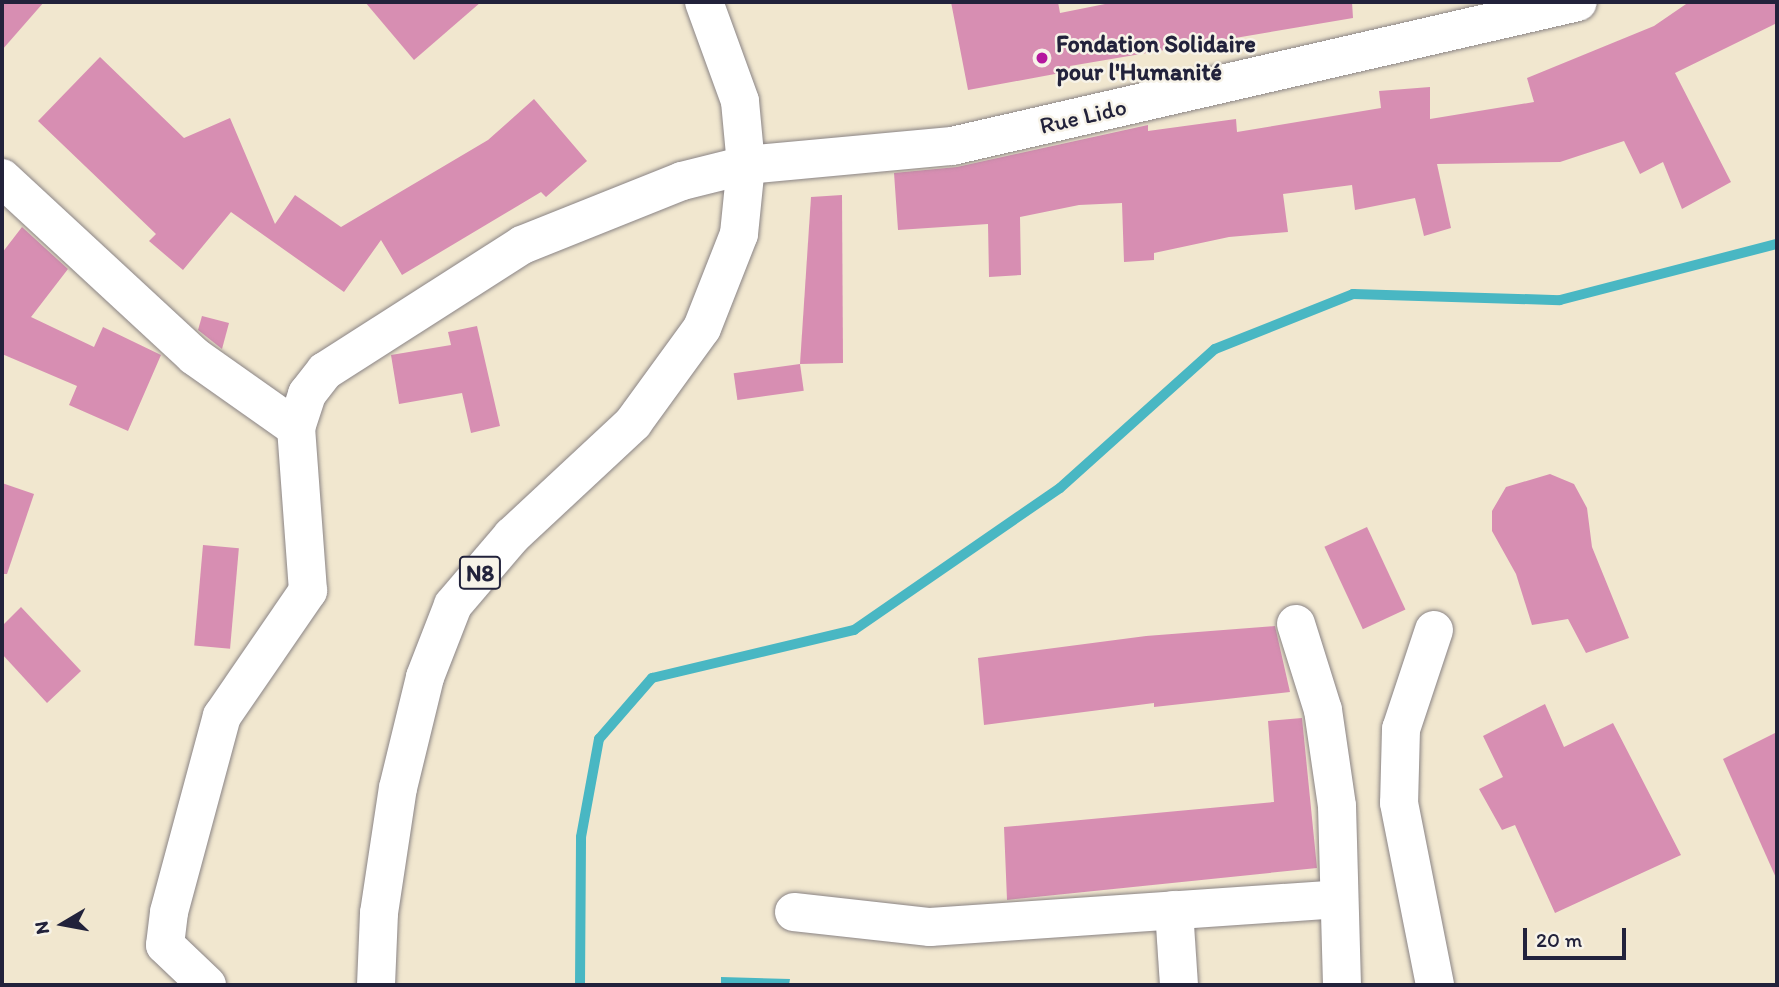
<!DOCTYPE html>
<html>
<head>
<meta charset="utf-8">
<style>
  body { margin:0 }
  #map { position:relative; width:1779px; height:987px; overflow:hidden; background:#f1e7cf; font-family:Itim,sans-serif }
  div>[style] { position:absolute }
  .water>* { inset:0; background:#49b7c3 }
  .stream>* { height:10px; margin:-5px; padding:0 5px; transform-origin:5px; border-radius:5px; background:#49b7c3 }
  .building>* { inset:0; background:#d78eb2; transform-origin:0 0 }
  .roads { filter:drop-shadow(0 0 2px #8a8485) drop-shadow(0 0 2px #8a8485) }
  .minor>* { height:38px; margin:-19px; padding:0 19px; transform-origin:19px; border-radius:19px; background:#fff }
  .highway>* { height:38px; margin:-19px; padding:0 19px; transform-origin:19px; border-radius:19px; background:#fff }
  .dots>* { width:19px; height:19px; translate:-50% -50%; box-sizing:border-box; border:4px solid #f7f3e8; border-radius:50% }
  span { translate:-50% -50%; white-space:nowrap; text-align:center; line-height:1.15; -webkit-text-stroke:5px #f7f3e8; paint-order:stroke }
  .shield-label span { padding:2px 5px; background:#f7f3e8; border:2px solid; border-radius:5px; -webkit-text-stroke-width:0 }
  .shield-label { font-size:23px; color:#22223b; font-weight:700 }
  .poi-label { font-size:24px; color:#22223b; font-weight:700 }
  .left { translate:0 -50%; text-align:left }
  .street-label { font-size:24px; color:#22223b }
  .frame { position:absolute; inset:0; border:4px solid #22223b; pointer-events:none }
  .north { position:absolute; left:28px; top:889px; width:70px; height:70px; -webkit-text-stroke:5px #f7f3e8; paint-order:stroke; rotate:260deg; font-size:19px; font-weight:700; line-height:28px; text-align:center; color:#22223b }
  .north::after { content:''; display:block; margin:auto; width:24px; height:32px; background:#22223b; clip-path:polygon(50% 0,100% 100%,50% 72%,0 100%) }
  .scale { position:absolute; left:1523px; top:928px; width:103px; height:32px; box-sizing:border-box; border:4px solid #22223b; border-top:0; padding-left:9px; font-size:21px; line-height:24px; white-space:nowrap; color:#22223b; -webkit-text-stroke:5px #f7f3e8; paint-order:stroke }
</style>
</head>
<body>
<div id="map">
  <div class="water">
    <i style="clip-path:polygon(721px 977px,790px 979px,789px 985px,721px 985px)"></i>
  </div>
  <div class="stream">
    <i style="left:580px;top:985px;width:148px;rotate:-89.6deg"></i>
    <i style="left:581px;top:837px;width:100px;rotate:-79.6deg"></i>
    <i style="left:599px;top:739px;width:81px;rotate:-49deg"></i>
    <i style="left:652px;top:678px;width:208px;rotate:-13.4deg"></i>
    <i style="left:854px;top:630px;width:250px;rotate:-34.6deg"></i>
    <i style="left:1060px;top:488px;width:208px;rotate:-41.9deg"></i>
    <i style="left:1215px;top:349px;width:149px;rotate:-21.7deg"></i>
    <i style="left:1353px;top:294px;width:207px;rotate:1.7deg"></i>
    <i style="left:1560px;top:300px;width:224px;rotate:-14.5deg"></i>
  </div>
  <div class="building">
    <i style="clip-path:polygon(2px 2px,44px 2px,2px 50px)"></i>
    <i style="clip-path:polygon(365px 2px,481px 2px,414px 60px)"></i>
    <i style="clip-path:polygon(951px 2px,1058px 2px,1060px 13px,1115px 2px,1352px 2px,1353px 18px,1070px 66px,1071px 71px,968px 90px)"></i>
    <i style="clip-path:polygon(1689px 2px,1777px 2px,1777px 23px,1675px 73px,1731px 182px,1682px 209px,1663px 162px,1640px 174px,1624px 141px,1560px 162px,1437px 164px,1451px 228px,1424px 236px,1415px 198px,1355px 210px,1352px 185px,1283px 194px,1288px 232px,1229px 237px,1154px 253px,1154px 260px,1124px 262px,1122px 203px,1079px 205px,1020px 217px,1021px 275px,989px 277px,988px 224px,898px 230px,894px 173px,957px 167px,1148px 125px,1148px 131px,1236px 119px,1237px 132px,1381px 108px,1379px 91px,1430px 87px,1430px 119px,1534px 102px,1527px 78px,1654px 26px)"></i>
    <i style="clip-path:polygon(100px 57px,184px 138px,230px 118px,275px 224px,295px 195px,341px 227px,488px 140px,534px 99px,587px 161px,546px 197px,541px 192px,402px 275px,381px 240px,344px 292px,231px 212px,183px 270px,149px 241px,156px 234px,38px 121px)"></i>
    <i style="clip-path:polygon(842px 195px,843px 363px,800px 364px,811px 197px)"></i>
    <i style="clip-path:polygon(22px 227px,68px 269px,31px 317px,94px 347px,103px 327px,161px 355px,128px 431px,69px 405px,77px 386px,2px 354px,2px 253px)"></i>
    <i style="clip-path:polygon(202px 316px,229px 323px,222px 349px,198px 330px)"></i>
    <i style="clip-path:polygon(477px 326px,500px 426px,471px 433px,462px 393px,399px 404px,391px 355px,451px 345px,448px 332px)"></i>
    <i style="left:800px;top:364px;width:27px;height:67px;rotate:82deg"></i>
    <i style="clip-path:polygon(1550px 474px,1574px 484px,1587px 508px,1592px 547px,1629px 638px,1586px 653px,1568px 619px,1532px 625px,1516px 574px,1492px 531px,1492px 511px,1506px 487px)"></i>
    <i style="clip-path:polygon(2px 483px,34px 494px,7px 574px,2px 574px)"></i>
    <i style="left:1367px;top:527px;width:91px;height:47px;rotate:65deg"></i>
    <i style="left:203px;top:545px;width:36px;height:101px;rotate:5deg"></i>
    <i style="clip-path:polygon(21px 607px,81px 671px,47px 703px,2px 654px,2px 626px)"></i>
    <i style="clip-path:polygon(1275px 626px,1290px 692px,1154px 707px,1154px 703px,984px 725px,978px 658px,1146px 636px)"></i>
    <i style="clip-path:polygon(1545px 704px,1564px 747px,1613px 723px,1681px 855px,1555px 913px,1515px 825px,1502px 830px,1479px 789px,1503px 777px,1483px 736px)"></i>
    <i style="clip-path:polygon(1302px 718px,1317px 868px,1007px 900px,1004px 827px,1274px 802px,1268px 721px)"></i>
    <i style="clip-path:polygon(1777px 732px,1777px 880px,1723px 759px)"></i>
  </div>
  <div class="roads">
    <div class="minor">
      <i style="left:2px;top:178px;width:262px;rotate:42.8deg"></i>
      <i style="left:194px;top:356px;width:125px;rotate:35.2deg"></i>
      <i style="left:1296px;top:624px;width:90px;rotate:72.6deg"></i>
      <i style="left:1323px;top:710px;width:97px;rotate:81.7deg"></i>
      <i style="left:1337px;top:806px;width:179px;rotate:88.4deg"></i>
      <i style="left:1434px;top:630px;width:104px;rotate:108.4deg"></i>
      <i style="left:1401px;top:729px;width:74px;rotate:91.5deg"></i>
      <i style="left:1399px;top:803px;width:186px;rotate:78.8deg"></i>
      <i style="left:1174px;top:910px;width:75px;rotate:86.2deg"></i>
      <i style="left:794px;top:912px;width:137px;rotate:6.3deg"></i>
      <i style="left:930px;top:927px;width:410px;rotate:-3.9deg"></i>
      <i style="left:207px;top:985px;width:58px;rotate:-136.4deg"></i>
      <i style="left:165px;top:945px;width:33px;rotate:-83deg"></i>
      <i style="left:169px;top:912px;width:203px;rotate:-74.9deg"></i>
      <i style="left:222px;top:716px;width:152px;rotate:-55.5deg"></i>
      <i style="left:308px;top:591px;width:163px;rotate:-94.2deg"></i>
      <i style="left:296px;top:428px;width:36px;rotate:-72deg"></i>
      <i style="left:307px;top:394px;width:29px;rotate:-52deg"></i>
      <i style="left:325px;top:371px;width:234px;rotate:-32.6deg"></i>
      <i style="left:522px;top:245px;width:172px;rotate:-21.8deg"></i>
      <i style="left:682px;top:181px;width:66px;rotate:-14deg"></i>
      <i style="left:746px;top:165px;width:207px;rotate:-5.3deg"></i>
      <i style="left:952px;top:146px;width:642px;rotate:-12.95deg"></i>
    </div>
    <div class="highway">
      <i style="left:376px;top:985px;width:72px;rotate:-87.6deg"></i>
      <i style="left:379px;top:913px;width:126px;rotate:-81.4deg"></i>
      <i style="left:398px;top:788px;width:114px;rotate:-76.3deg"></i>
      <i style="left:425px;top:677px;width:77px;rotate:-68.7deg"></i>
      <i style="left:453px;top:605px;width:91px;rotate:-49.5deg"></i>
      <i style="left:512px;top:536px;width:166px;rotate:-43deg"></i>
      <i style="left:633px;top:423px;width:117px;rotate:-54deg"></i>
      <i style="left:702px;top:328px;width:101px;rotate:-68.5deg"></i>
      <i style="left:739px;top:234px;width:69px;rotate:-84.2deg"></i>
      <i style="left:746px;top:165px;width:64px;rotate:-95.4deg"></i>
      <i style="left:740px;top:101px;width:105px;rotate:-110deg"></i>
    </div>
  </div>
  <div class="dots">
    <i style="left:1042px;top:58px;background:#b5179e"></i>
  </div>
  <div class="shield-label">
    <span style="left:480px;top:573px">N8</span>
  </div>
  <div class="poi-label">
    <span class="left" style="left:1056px;top:58px">Fondation Solidaire<br>pour l'Humanité</span>
  </div>
  <div class="street-label">
    <span style="left:1083px;top:116px;rotate:-13deg">Rue Lido</span>
  </div>
  <div class="frame"></div>
  <div class="north">N</div>
  <div class="scale">20 m</div>
</div>
</body>
</html>
